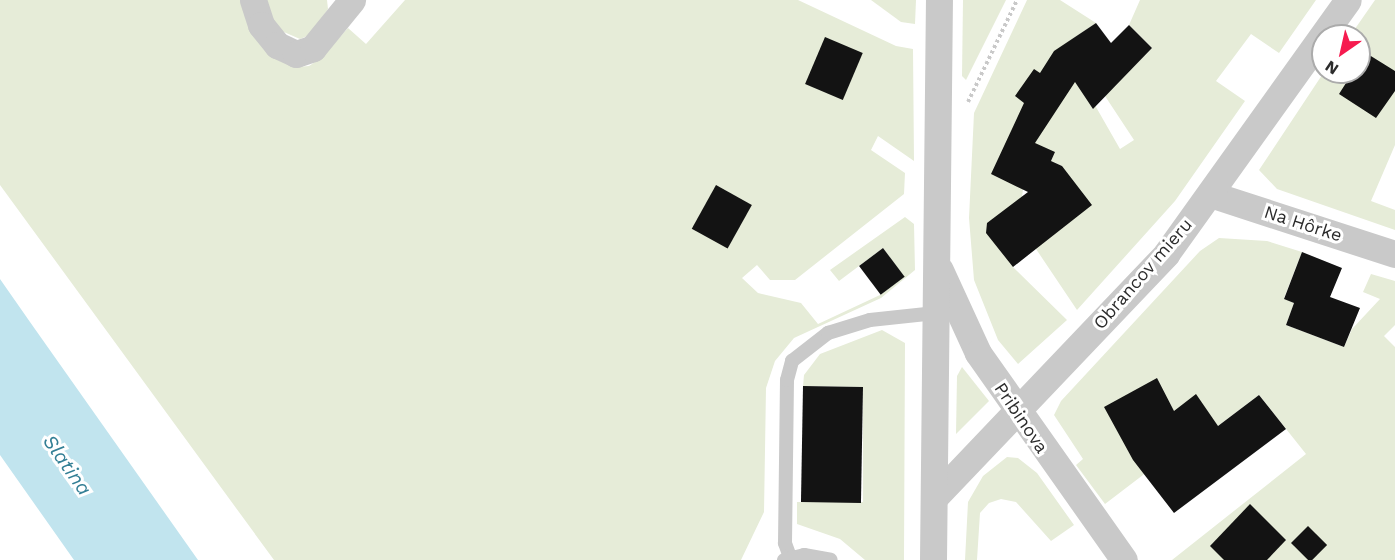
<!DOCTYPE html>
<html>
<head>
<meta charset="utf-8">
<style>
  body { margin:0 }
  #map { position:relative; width:1395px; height:560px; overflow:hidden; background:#fff; font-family:"Work Sans",sans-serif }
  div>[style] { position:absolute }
  .green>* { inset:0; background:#e6ecd8 }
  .water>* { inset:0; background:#c1e4ee }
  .building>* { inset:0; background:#131313; transform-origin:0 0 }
  .path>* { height:4px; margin-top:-2px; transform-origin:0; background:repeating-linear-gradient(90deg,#c9c9c9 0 3px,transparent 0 6px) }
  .lane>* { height:14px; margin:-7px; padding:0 7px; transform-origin:7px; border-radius:7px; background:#c9c9c9 }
  .street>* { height:27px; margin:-13.5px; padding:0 13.5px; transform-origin:13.5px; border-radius:13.5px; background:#c9c9c9 }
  span { translate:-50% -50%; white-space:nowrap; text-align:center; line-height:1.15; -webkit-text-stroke:6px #fff; paint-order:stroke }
  .street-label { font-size:18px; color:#2c2c2c }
  .water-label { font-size:20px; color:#337f95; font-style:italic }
  .north { position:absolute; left:1311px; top:24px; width:60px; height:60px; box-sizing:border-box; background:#fff; border:2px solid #ababab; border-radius:50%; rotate:214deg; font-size:16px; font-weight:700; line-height:24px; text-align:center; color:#2c2c2c }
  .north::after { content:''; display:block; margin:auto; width:21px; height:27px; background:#f61b4f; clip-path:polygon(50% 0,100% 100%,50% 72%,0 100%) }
</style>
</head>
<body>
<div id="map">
  <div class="green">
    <i style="clip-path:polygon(0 0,242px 0,280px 61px,297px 67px,309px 66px,321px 58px,348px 28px,366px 44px,405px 0,798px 0,896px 46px,913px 49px,914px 161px,878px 136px,871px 150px,905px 173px,904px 194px,795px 280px,770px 280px,757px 265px,742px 278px,758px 293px,801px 303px,818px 324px,880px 295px,904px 277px,883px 248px,839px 281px,830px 270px,905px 217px,914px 224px,915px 270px,881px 298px,794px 338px,775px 361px,766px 388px,764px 512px,741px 560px,274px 560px,0 185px)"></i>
    <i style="clip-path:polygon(265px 0,327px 0,328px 9px,310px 35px,300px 39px,277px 29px)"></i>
    <i style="clip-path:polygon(871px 0,916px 0,915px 24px,901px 22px)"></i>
    <i style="clip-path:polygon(963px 0,1006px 0,966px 80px,962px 76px)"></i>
    <i style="clip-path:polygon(1027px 0,1060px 0,1096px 23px,1074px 38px,1088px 93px,1120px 149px,1134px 140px,1105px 96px,1152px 48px,1129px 25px,1140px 0,1316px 0,1279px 53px,1251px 34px,1216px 81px,1245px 101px,1175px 201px,1077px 310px,1036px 249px,1062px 166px,1051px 161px,1055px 152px,1023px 189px,1013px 267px,1067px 320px,1018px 364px,998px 340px,974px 280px,969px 218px,974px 113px)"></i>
    <i style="clip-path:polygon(1375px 0,1395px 0,1395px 145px,1371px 201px,1395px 210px,1395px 230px,1277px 189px,1259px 170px,1324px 72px,1359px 72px,1359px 36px,1350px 36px)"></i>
    <i style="clip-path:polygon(1219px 238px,1267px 241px,1302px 252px,1284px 298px,1294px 303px,1286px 325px,1344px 347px,1352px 329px,1380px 299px,1363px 292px,1371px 274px,1395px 281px,1395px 325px,1384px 336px,1395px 347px,1395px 560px,1172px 560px,1306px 454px,1259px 395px,1202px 438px,1198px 433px,1105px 504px,1076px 465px,1083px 459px,1054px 415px,1061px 401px,1200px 251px)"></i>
    <i style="clip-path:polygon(882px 330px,905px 343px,904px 560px,865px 560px,840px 539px,797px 524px,797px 502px,863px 502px,863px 387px,803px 386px,804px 375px,820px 354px)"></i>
    <i style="clip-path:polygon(962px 367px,989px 401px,956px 434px,957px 376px)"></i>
    <i style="clip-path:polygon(1007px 457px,1018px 458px,1037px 473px,1074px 525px,1051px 541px,1016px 502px,1001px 499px,989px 503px,980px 513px,977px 560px,965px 560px,968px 502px,983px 476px)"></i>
  </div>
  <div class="water">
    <i style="clip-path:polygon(0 279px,30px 322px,198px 560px,74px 560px,0 455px)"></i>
  </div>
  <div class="building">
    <i style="clip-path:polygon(1096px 23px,1111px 43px,1129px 25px,1152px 48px,1093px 109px,1075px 82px,1035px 143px,1055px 152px,1051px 161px,1062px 166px,1092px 205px,1013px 267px,986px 233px,987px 223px,1028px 192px,991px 174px,1024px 103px,1015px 96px,1034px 69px,1040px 73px,1054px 51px)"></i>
    <i style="left:825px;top:37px;width:41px;height:51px;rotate:23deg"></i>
    <i style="clip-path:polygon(1366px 53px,1395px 71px,1395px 91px,1376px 118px,1339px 94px,1353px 72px,1359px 72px)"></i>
    <i style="left:716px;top:185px;width:41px;height:50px;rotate:29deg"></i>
    <i style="left:883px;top:248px;width:36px;height:30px;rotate:53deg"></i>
    <i style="clip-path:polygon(1302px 252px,1342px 268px,1330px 297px,1360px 308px,1344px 347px,1286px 325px,1294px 303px,1284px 299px)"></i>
    <i style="clip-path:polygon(1157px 378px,1174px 411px,1196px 394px,1218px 426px,1259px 395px,1286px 429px,1174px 513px,1133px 460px,1104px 407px)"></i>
    <i style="left:803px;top:386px;width:60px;height:116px;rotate:1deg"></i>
    <i style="clip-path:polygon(1250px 504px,1286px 540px,1267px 560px,1224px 560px,1210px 546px)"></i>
    <i style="left:1308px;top:526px;width:27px;height:24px;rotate:45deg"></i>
  </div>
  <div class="path">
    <i style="left:968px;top:102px;width:113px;rotate:-64.3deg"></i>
  </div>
  <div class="lane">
    <i style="left:790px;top:557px;width:15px;rotate:-110deg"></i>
    <i style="left:785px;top:543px;width:163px;rotate:-89.3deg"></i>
    <i style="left:787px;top:380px;width:20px;rotate:-75deg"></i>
    <i style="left:792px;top:361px;width:46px;rotate:-37.9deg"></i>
    <i style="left:828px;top:333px;width:44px;rotate:-17.2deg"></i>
    <i style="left:870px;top:320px;width:66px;rotate:-6.1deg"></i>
    <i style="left:784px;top:560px;width:21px;rotate:-14deg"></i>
    <i style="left:804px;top:555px;width:27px;rotate:10deg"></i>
  </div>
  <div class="street">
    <i style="left:253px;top:0;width:26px;rotate:72deg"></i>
    <i style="left:261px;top:25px;width:26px;rotate:51deg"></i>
    <i style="left:277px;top:45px;width:21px;rotate:25deg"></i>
    <i style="left:296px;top:54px;width:18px;rotate:-19deg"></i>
    <i style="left:313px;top:48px;width:62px;rotate:-50.9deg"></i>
    <i style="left:1210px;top:194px;width:194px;rotate:18deg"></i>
    <i style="left:940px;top:270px;width:91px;rotate:65.4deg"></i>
    <i style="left:978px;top:353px;width:253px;rotate:54.8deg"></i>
    <i style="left:934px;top:498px;width:337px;rotate:-46.4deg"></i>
    <i style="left:1166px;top:254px;width:312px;rotate:-54.4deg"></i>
    <i style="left:933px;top:560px;width:560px;rotate:-89.39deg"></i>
  </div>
  <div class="street-label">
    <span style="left:1303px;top:224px;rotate:18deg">Na Hôrke</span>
    <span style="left:1143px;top:274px;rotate:-49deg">Obrancov mieru</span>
    <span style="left:1021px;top:418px;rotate:56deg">Pribinova</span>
  </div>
  <div class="water-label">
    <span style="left:67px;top:465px;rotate:55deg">Slatina</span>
  </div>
  <div class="north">N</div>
</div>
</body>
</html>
